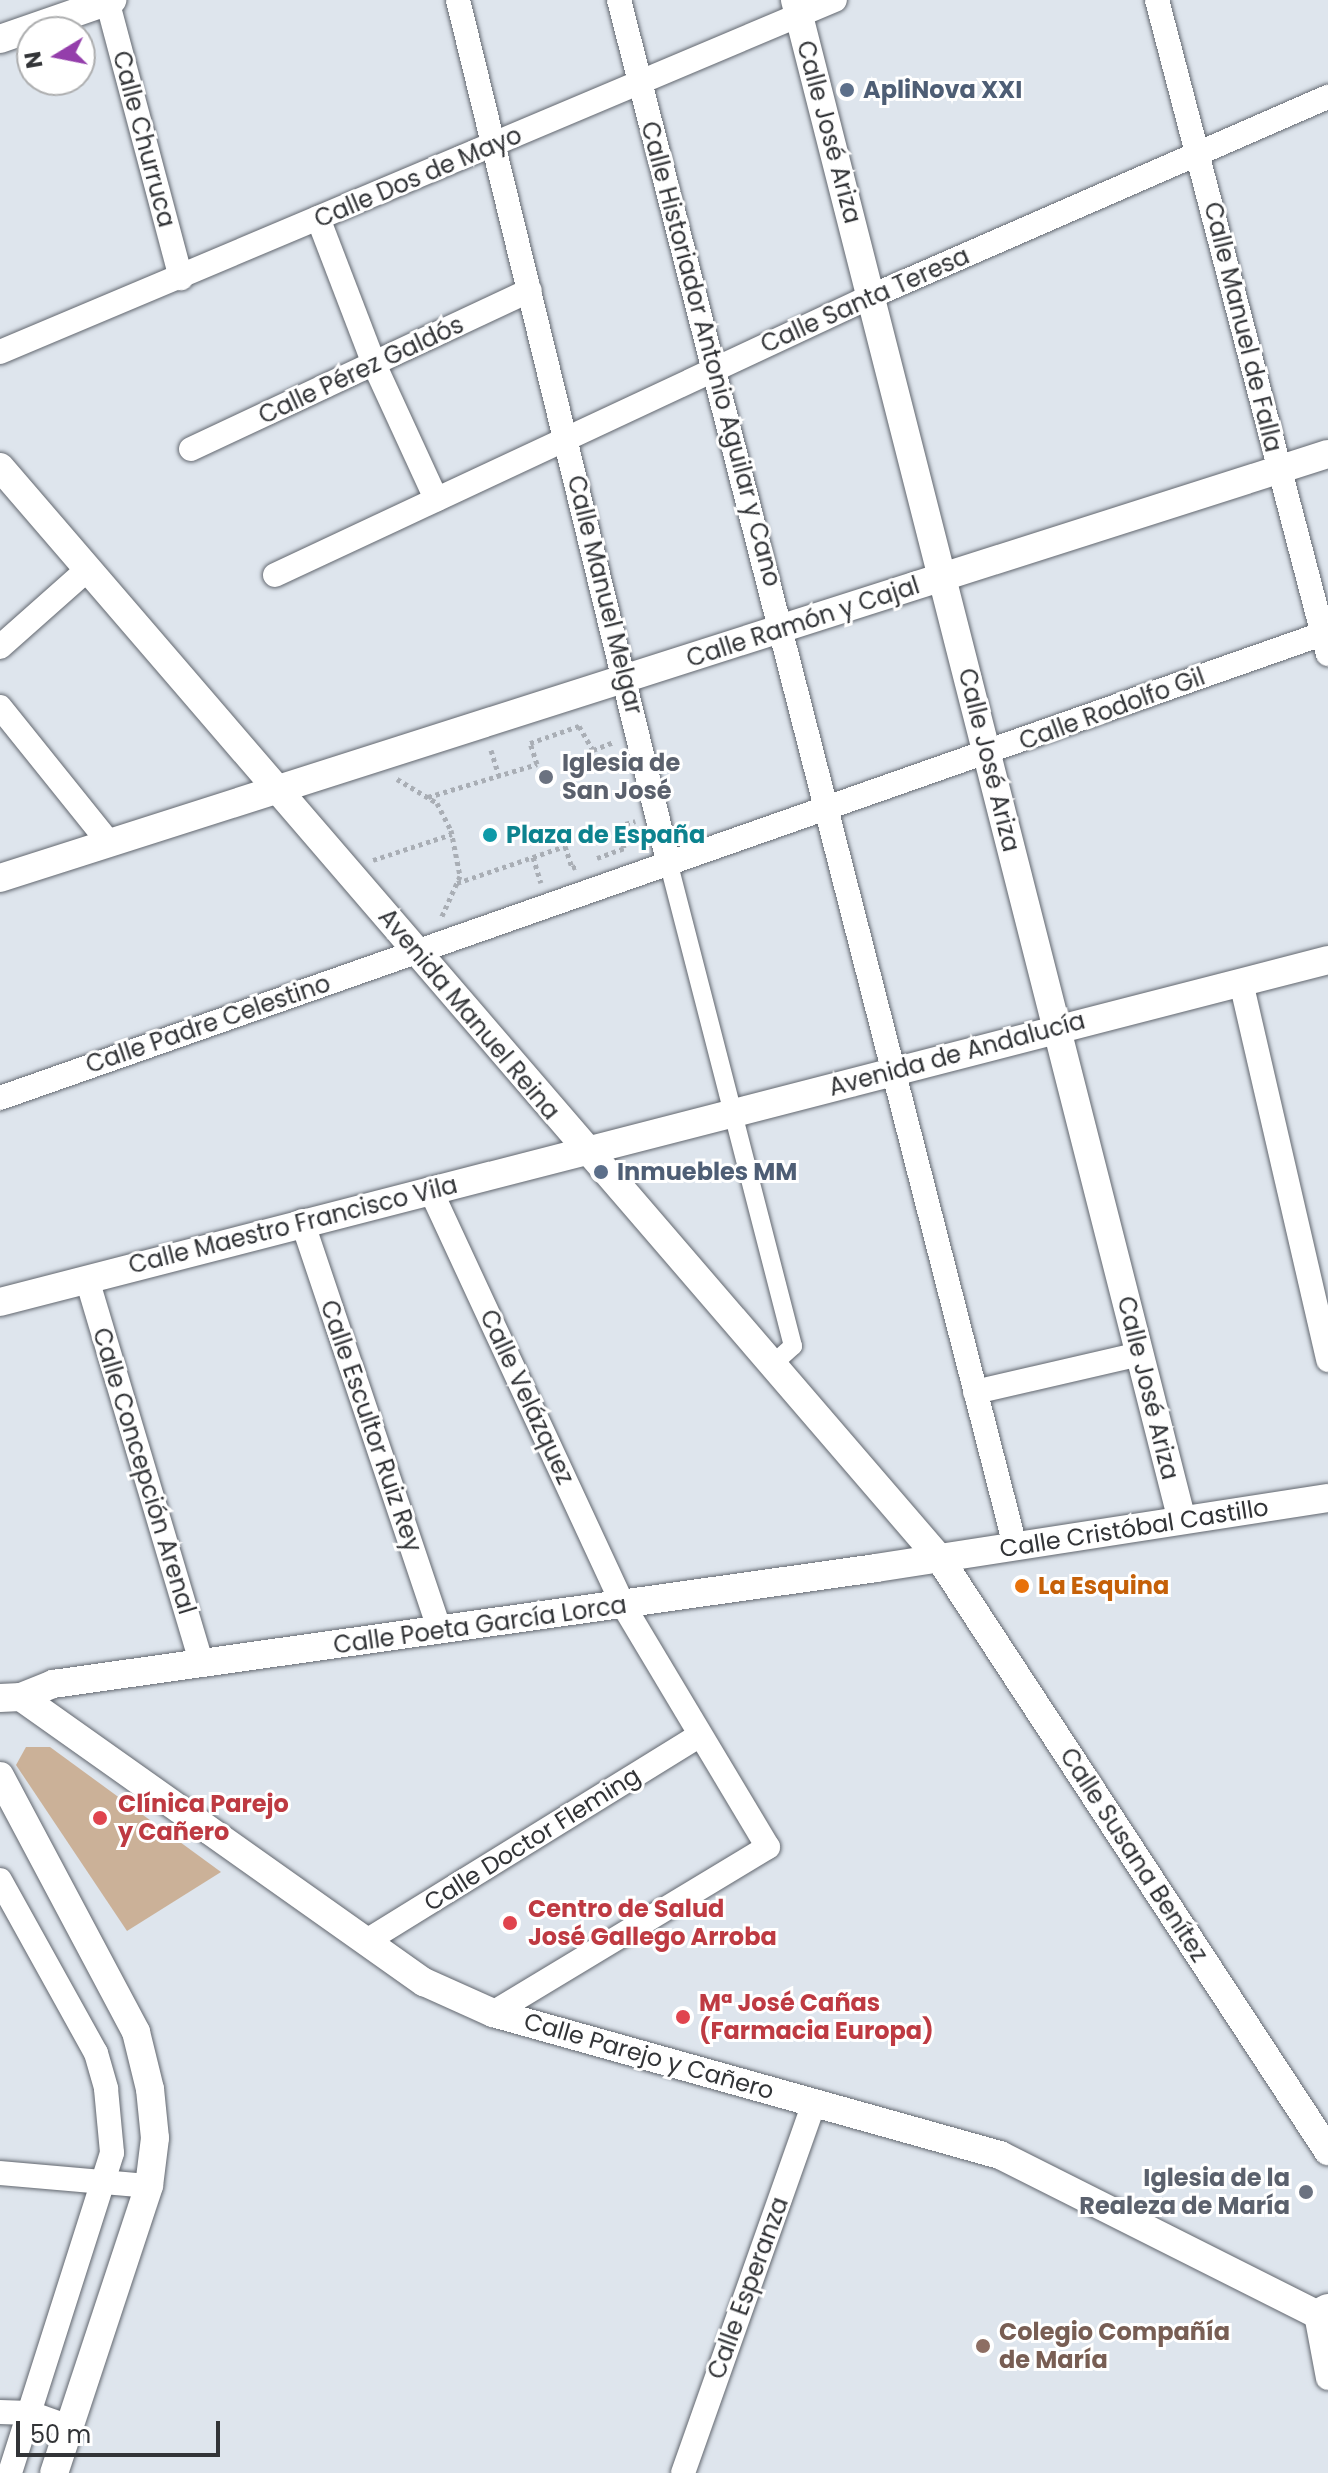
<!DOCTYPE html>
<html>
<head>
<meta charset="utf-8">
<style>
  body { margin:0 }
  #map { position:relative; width:1328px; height:2473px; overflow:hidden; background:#dee5ed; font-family:Poppins,sans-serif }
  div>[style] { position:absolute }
  .building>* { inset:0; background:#cbb198 }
  .path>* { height:5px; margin-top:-2.5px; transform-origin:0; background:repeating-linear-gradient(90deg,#a9aeb5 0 4px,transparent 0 8px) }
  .roads { filter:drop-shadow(0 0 2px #62676f) drop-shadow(0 0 2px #62676f) }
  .pedestrian>* { height:18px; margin:-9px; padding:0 9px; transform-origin:9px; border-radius:9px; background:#fff }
  .minor>* { height:24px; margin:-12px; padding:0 12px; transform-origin:12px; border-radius:12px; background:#fff }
  .tertiary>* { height:28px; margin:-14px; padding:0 14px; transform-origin:14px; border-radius:14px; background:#fff }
  .dots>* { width:22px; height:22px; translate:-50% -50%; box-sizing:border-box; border:4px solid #fff; border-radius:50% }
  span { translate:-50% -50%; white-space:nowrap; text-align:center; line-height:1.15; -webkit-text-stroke:6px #fff; paint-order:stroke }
  .service-label { font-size:24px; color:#4e5e75; font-weight:700 }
  .left { translate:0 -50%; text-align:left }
  .street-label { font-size:24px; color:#323437 }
  .worship-label { font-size:24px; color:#5b616d; font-weight:700 }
  .right { translate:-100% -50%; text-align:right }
  .culture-label { font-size:24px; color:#0d838f; font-weight:700 }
  .food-label { font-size:24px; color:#c56008; font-weight:700 }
  .health-label { font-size:24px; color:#be3a42; font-weight:700 }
  .education-label { font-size:24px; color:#785e54; font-weight:700 }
  .north { position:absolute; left:16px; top:16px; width:80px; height:80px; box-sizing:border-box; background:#fff; border:2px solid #adaeaf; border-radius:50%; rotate:260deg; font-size:22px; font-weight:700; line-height:32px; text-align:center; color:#323437 }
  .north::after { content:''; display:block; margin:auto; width:28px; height:36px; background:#943eab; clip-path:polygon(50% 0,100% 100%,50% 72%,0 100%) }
  .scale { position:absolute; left:16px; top:2421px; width:204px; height:36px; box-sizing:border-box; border:4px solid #323437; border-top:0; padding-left:10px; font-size:24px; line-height:28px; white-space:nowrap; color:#323437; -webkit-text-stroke:6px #fff; paint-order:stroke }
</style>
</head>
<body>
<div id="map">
  <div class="building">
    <i style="clip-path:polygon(26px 1747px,50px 1747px,221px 1872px,127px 1931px,16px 1765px)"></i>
  </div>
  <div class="path">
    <i style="left:491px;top:750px;width:27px;rotate:73deg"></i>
    <i style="left:397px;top:779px;width:47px;rotate:31deg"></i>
    <i style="left:437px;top:803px;width:30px;rotate:63deg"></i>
    <i style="left:451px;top:830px;width:47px;rotate:78.9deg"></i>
    <i style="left:460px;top:876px;width:46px;rotate:114.3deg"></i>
    <i style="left:428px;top:797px;width:114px;rotate:-16.8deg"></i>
    <i style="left:537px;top:764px;width:22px;rotate:-108deg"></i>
    <i style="left:530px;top:743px;width:52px;rotate:-19.1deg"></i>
    <i style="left:579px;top:726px;width:28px;rotate:60deg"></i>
    <i style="left:593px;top:750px;width:22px;rotate:-21deg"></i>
    <i style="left:533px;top:857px;width:27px;rotate:73deg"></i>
    <i style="left:597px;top:858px;width:29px;rotate:-20deg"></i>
    <i style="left:624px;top:848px;width:23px;rotate:-105deg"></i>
    <i style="left:618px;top:826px;width:18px;rotate:-16deg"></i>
    <i style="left:373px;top:860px;width:83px;rotate:-18.2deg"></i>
    <i style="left:457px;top:883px;width:114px;rotate:-18.9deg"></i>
    <i style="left:565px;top:846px;width:23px;rotate:72deg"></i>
    <i style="left:572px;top:868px;width:5px;rotate:-22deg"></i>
  </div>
  <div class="roads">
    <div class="pedestrian">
      <i style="left:668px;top:861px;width:501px;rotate:75.55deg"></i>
      <i style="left:793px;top:1346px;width:31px;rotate:138deg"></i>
    </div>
    <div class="minor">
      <i style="left:107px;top:0;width:288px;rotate:75.1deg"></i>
      <i style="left:458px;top:0;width:886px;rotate:76.29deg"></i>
      <i style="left:619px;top:0;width:1596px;rotate:75.63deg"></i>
      <i style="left:1157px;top:0;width:676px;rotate:75.35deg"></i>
      <i style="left:318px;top:218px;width:156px;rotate:69deg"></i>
      <i style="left:374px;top:364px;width:149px;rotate:65.3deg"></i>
      <i style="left:0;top:352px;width:906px;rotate:-22.86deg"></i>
      <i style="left:191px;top:449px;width:374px;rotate:-25.1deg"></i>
      <i style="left:275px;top:575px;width:659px;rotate:-25.05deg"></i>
      <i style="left:872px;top:296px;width:498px;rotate:-23.6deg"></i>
      <i style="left:0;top:647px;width:118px;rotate:-41.6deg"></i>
      <i style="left:0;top:707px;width:176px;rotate:51.2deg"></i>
      <i style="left:1241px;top:982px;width:388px;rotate:77deg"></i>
      <i style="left:0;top:1098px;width:1407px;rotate:-19.34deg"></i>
      <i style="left:430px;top:1189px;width:459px;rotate:65.1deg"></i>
      <i style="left:623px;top:1605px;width:282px;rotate:59.1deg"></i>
      <i style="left:768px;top:1847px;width:321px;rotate:148.9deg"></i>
      <i style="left:302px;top:1221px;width:432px;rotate:71.4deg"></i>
      <i style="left:87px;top:1279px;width:402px;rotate:73.4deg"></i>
      <i style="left:975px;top:1392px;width:168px;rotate:-13deg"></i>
      <i style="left:0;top:1880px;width:198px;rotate:61deg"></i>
      <i style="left:96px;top:2053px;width:37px;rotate:74deg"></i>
      <i style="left:106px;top:2089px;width:64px;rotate:84.6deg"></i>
      <i style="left:112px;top:2153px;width:336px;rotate:107.7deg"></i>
      <i style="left:365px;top:1942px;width:392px;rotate:-31.7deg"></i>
      <i style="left:0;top:2173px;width:150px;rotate:5deg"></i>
      <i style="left:1316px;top:2314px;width:65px;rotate:79.4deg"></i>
      <i style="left:0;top:2412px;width:30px;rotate:2deg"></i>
      <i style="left:30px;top:2413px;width:41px;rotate:19.7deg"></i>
      <i style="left:683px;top:2473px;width:393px;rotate:-70.5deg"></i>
    </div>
    <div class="tertiary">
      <i style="left:795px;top:0;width:1568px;rotate:75.72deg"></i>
      <i style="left:0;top:39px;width:119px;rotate:-19.2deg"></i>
      <i style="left:0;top:467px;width:1441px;rotate:49.28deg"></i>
      <i style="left:940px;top:1559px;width:708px;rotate:56.76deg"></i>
      <i style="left:0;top:878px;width:1394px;rotate:-17.71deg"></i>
      <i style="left:0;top:1302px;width:1371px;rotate:-14.44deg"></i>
      <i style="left:21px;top:1697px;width:494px;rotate:35.3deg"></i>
      <i style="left:424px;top:1982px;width:76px;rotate:24.2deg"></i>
      <i style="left:493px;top:2013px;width:527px;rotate:15.65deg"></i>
      <i style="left:1000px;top:2155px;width:354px;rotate:26.7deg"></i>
      <i style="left:1316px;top:2314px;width:13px;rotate:-27deg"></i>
      <i style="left:0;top:1698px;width:21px;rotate:-3deg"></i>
      <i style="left:21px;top:1697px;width:35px;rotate:-22deg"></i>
      <i style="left:53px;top:1684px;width:831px;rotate:-8.02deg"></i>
      <i style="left:876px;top:1568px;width:457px;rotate:-8.8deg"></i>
      <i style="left:0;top:1776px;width:290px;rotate:62deg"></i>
      <i style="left:136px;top:2032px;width:59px;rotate:76.2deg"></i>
      <i style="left:150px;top:2089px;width:49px;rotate:84.2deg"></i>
      <i style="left:155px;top:2138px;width:48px;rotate:97.1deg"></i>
      <i style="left:149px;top:2186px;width:302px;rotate:108.3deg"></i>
    </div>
  </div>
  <div class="dots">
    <i style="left:847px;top:90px;background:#5c6f8a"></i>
    <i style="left:546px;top:777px;background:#6b7280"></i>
    <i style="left:490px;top:835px;background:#0f9aa8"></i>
    <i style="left:601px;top:1172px;background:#5c6f8a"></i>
    <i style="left:1022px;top:1586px;background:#e8710a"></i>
    <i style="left:100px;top:1818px;background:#e0444e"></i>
    <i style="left:510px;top:1923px;background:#e0444e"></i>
    <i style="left:683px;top:2017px;background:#e0444e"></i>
    <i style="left:1306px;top:2192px;background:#6b7280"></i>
    <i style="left:983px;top:2346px;background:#8d6e63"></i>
  </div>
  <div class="service-label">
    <span class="left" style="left:863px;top:90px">ApliNova XXI</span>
    <span class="left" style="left:617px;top:1172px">Inmuebles MM</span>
  </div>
  <div class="street-label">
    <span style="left:829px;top:132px;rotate:75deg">Calle José Ariza</span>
    <span style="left:144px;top:139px;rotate:75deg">Calle Churruca</span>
    <span style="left:418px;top:177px;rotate:-23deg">Calle Dos de Mayo</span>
    <span style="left:865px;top:300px;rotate:-24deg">Calle Santa Teresa</span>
    <span style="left:1243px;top:327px;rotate:76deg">Calle Manuel de Falla</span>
    <span style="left:711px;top:354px;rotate:75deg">Calle Historiador Antonio Aguilar y Cano</span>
    <span style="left:361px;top:370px;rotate:-25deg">Calle Pérez Galdós</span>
    <span style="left:605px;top:595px;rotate:76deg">Calle Manuel Melgar</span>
    <span style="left:803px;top:622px;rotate:-18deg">Calle Ramón y Cajal</span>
    <span style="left:1112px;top:709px;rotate:-20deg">Calle Rodolfo Gil</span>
    <span style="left:989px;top:760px;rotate:76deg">Calle José Ariza</span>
    <span style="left:469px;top:1014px;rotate:50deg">Avenida Manuel Reina</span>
    <span style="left:208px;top:1024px;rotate:-19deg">Calle Padre Celestino</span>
    <span style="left:957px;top:1054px;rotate:-15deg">Avenida de Andalucía</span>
    <span style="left:293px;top:1225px;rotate:-14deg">Calle Maestro Francisco Vila</span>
    <span style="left:1148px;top:1388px;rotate:76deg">Calle José Ariza</span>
    <span style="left:527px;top:1397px;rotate:65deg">Calle Velázquez</span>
    <span style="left:371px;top:1426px;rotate:71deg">Calle Escultor Ruiz Rey</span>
    <span style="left:144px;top:1471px;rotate:73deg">Calle Concepción Arenal</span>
    <span style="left:1134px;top:1528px;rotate:-9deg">Calle Cristóbal Castillo</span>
    <span style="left:480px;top:1625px;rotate:-8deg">Calle Poeta García Lorca</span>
    <span style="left:532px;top:1839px;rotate:-32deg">Calle Doctor Fleming</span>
    <span style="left:1134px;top:1855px;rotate:57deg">Calle Susana Benítez</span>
    <span style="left:649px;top:2056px;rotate:16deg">Calle Parejo y Cañero</span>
    <span style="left:748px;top:2288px;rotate:-70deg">Calle Esperanza</span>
  </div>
  <div class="worship-label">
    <span class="left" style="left:562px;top:777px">Iglesia de<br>San José</span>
    <span class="right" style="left:1290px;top:2192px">Iglesia de la<br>Realeza de María</span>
  </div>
  <div class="culture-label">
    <span class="left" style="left:506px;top:835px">Plaza de España</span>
  </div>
  <div class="food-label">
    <span class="left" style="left:1038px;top:1586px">La Esquina</span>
  </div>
  <div class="health-label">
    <span class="left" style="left:118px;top:1818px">Clínica Parejo<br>y Cañero</span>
    <span class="left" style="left:528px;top:1923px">Centro de Salud<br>José Gallego Arroba</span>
    <span class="left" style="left:699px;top:2017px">Mª José Cañas<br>(Farmacia Europa)</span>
  </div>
  <div class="education-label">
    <span class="left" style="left:999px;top:2346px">Colegio Compañía<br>de María</span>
  </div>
  <div class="north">N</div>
  <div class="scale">50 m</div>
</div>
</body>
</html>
